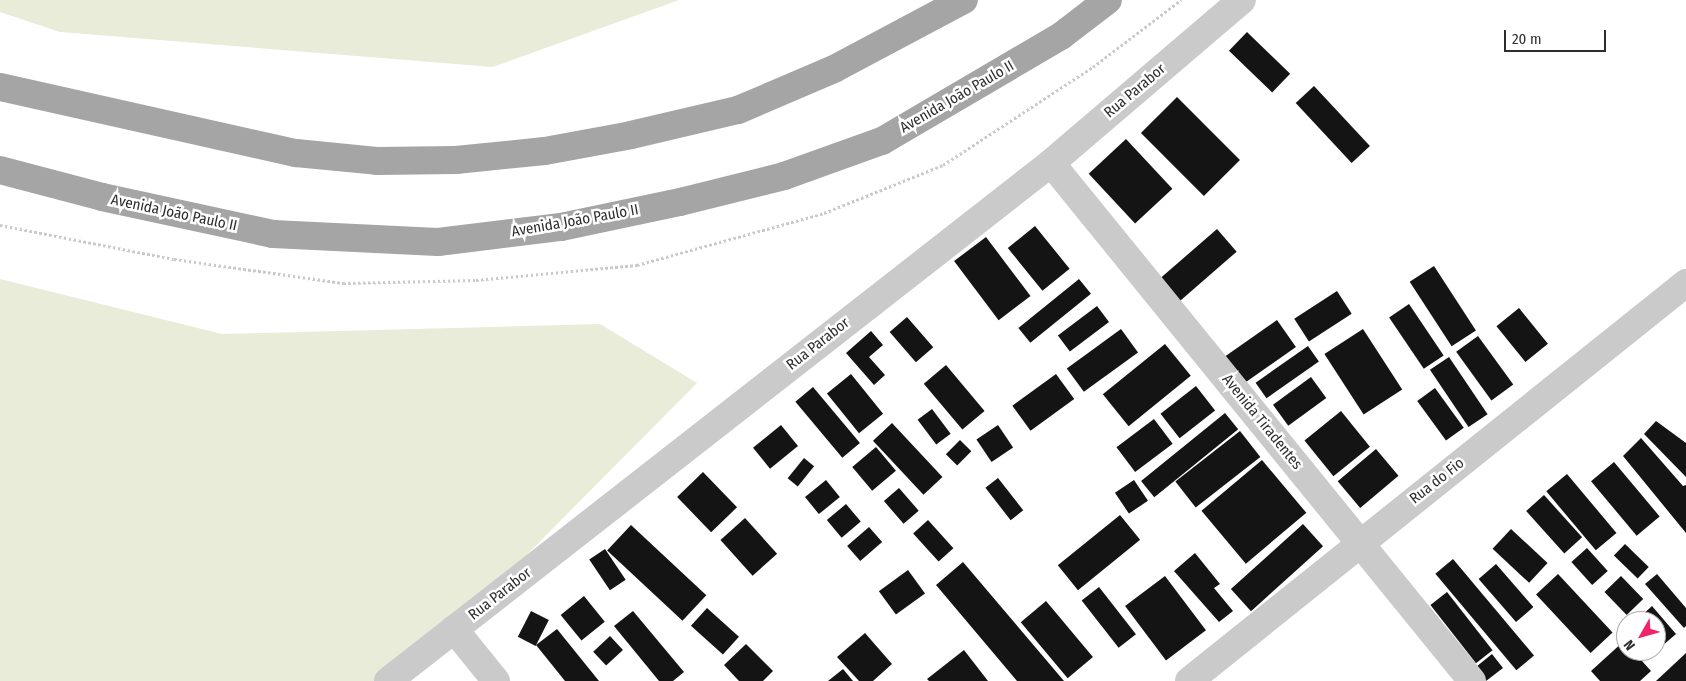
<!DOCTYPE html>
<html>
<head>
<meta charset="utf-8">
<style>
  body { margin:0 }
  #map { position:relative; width:1686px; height:681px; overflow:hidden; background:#fff; font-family:"Fira Sans Condensed",sans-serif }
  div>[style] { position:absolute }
  .green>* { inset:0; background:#e8ecd9 }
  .building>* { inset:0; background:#141414; transform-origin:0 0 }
  .path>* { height:3px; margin-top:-1.5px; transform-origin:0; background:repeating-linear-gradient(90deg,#cacaca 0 2.5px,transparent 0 5px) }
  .minor>* { height:28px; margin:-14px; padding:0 14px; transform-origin:14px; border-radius:14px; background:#cacaca }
  .major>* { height:28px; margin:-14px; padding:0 14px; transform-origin:14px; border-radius:14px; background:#a5a5a5 }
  span { translate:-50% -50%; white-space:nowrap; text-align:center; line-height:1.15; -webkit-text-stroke:5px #fff; paint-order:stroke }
  .street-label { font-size:15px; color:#2d2d2d }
  .north { position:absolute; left:1616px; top:611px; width:50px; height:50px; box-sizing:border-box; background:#fff; border:1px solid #ababab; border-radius:50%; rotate:232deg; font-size:14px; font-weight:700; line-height:20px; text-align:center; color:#2d2d2d }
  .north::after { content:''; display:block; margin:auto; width:18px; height:22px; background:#f0236b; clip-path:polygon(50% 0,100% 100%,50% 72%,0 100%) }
  .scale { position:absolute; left:1504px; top:30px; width:102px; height:22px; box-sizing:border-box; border:2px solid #2d2d2d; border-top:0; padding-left:6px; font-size:15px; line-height:18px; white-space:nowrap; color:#2d2d2d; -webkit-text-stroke:4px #fff; paint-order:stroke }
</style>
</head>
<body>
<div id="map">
  <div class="green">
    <i style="clip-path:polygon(0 0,679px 0,493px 67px,60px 32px,0 12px)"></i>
    <i style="clip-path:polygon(0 279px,222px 334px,600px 324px,697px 383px,472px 610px,375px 681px,0 681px)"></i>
  </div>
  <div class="building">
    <i style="left:1247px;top:32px;width:60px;height:26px;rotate:44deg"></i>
    <i style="left:1314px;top:86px;width:82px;height:25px;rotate:47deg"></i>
    <i style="left:1177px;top:97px;width:89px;height:51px;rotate:45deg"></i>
    <i style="left:1126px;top:139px;width:68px;height:51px;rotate:47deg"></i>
    <i style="left:1035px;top:226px;width:55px;height:35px;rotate:51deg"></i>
    <i style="left:1217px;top:229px;width:30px;height:79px;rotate:49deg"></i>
    <i style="left:986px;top:237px;width:74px;height:40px;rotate:53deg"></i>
    <i style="left:1434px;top:266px;width:77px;height:29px;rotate:57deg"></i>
    <i style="left:1079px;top:279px;width:19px;height:78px;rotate:51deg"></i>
    <i style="left:1337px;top:291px;width:27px;height:51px;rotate:57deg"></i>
    <i style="left:1409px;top:304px;width:62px;height:24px;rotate:56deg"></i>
    <i style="left:1097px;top:306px;width:20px;height:49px;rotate:53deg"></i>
    <i style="left:1519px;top:308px;width:46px;height:29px;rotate:51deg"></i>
    <i style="left:907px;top:317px;width:40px;height:23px;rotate:49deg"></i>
    <i style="left:1277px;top:320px;width:33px;height:64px;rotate:55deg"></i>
    <i style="left:1121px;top:329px;width:29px;height:67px;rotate:54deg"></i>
    <i style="left:1363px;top:329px;width:72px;height:46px;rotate:57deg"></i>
    <i style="clip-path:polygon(871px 331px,883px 345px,869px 357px,885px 375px,874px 385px,846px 353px)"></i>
    <i style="left:1478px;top:336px;width:60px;height:27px;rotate:54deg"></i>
    <i style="left:1165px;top:344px;width:41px;height:80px;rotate:51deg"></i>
    <i style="left:1308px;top:346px;width:19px;height:64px;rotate:55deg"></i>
    <i style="left:1449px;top:357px;width:69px;height:23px;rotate:56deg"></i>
    <i style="left:946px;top:365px;width:60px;height:29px;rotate:50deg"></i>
    <i style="left:851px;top:374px;width:51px;height:31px;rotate:51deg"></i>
    <i style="left:1056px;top:374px;width:31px;height:54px;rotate:54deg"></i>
    <i style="left:1311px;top:377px;width:26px;height:47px;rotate:54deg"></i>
    <i style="left:1196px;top:386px;width:31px;height:45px;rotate:52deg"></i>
    <i style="left:813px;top:387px;width:73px;height:23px;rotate:50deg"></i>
    <i style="left:1435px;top:388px;width:49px;height:22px;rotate:54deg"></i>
    <i style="left:932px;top:409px;width:31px;height:18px;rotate:53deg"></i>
    <i style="left:1341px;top:411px;width:46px;height:47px;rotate:51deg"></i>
    <i style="left:1225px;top:413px;width:21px;height:108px;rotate:51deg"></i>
    <i style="left:1154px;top:419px;width:31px;height:47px;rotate:53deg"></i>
    <i style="clip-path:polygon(1656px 421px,1686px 443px,1686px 477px,1644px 434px)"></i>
    <i style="left:892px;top:423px;width:74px;height:26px;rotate:47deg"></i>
    <i style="left:781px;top:425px;width:27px;height:36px;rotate:51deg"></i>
    <i style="left:998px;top:425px;width:27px;height:26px;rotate:56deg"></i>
    <i style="left:1240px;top:431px;width:33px;height:82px;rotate:52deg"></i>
    <i style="clip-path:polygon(1641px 438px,1683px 486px,1686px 485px,1686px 533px,1623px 456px)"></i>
    <i style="left:960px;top:440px;width:16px;height:20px;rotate:45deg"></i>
    <i style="left:876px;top:447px;width:31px;height:31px;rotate:50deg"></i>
    <i style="left:1376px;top:449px;width:35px;height:50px;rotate:50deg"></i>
    <i style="left:804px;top:458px;width:13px;height:26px;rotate:39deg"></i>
    <i style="left:1262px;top:460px;width:69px;height:79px;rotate:50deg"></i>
    <i style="left:1614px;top:462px;width:71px;height:30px;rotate:50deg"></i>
    <i style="left:703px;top:472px;width:49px;height:36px;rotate:46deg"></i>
    <i style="left:1567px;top:474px;width:77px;height:27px;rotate:50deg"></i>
    <i style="left:998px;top:478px;width:41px;height:16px;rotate:52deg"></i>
    <i style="left:826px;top:480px;width:22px;height:27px;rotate:51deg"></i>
    <i style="left:1134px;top:480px;width:25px;height:23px;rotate:56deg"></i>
    <i style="left:899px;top:488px;width:30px;height:20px;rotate:49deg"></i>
    <i style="left:1544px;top:495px;width:57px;height:24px;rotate:48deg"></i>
    <i style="left:846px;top:504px;width:23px;height:25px;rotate:50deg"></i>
    <i style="left:1120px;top:515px;width:32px;height:80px;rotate:51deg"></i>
    <i style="left:745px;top:518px;width:48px;height:33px;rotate:48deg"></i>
    <i style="left:928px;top:520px;width:38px;height:20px;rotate:48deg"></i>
    <i style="left:1303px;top:524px;width:30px;height:97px;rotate:48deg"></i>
    <i style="left:631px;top:525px;width:103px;height:35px;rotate:43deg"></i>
    <i style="left:869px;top:527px;width:20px;height:29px;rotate:49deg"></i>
    <i style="left:1511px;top:529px;width:50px;height:27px;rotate:43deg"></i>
    <i style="left:1625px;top:544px;width:33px;height:16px;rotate:44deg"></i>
    <i style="left:1587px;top:548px;width:31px;height:21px;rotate:48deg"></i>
    <i style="left:605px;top:549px;width:37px;height:19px;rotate:56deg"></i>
    <i style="clip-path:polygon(1195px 553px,1220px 584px,1214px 588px,1233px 611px,1219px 622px,1174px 571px)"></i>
    <i style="left:1453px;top:559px;width:126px;height:23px;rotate:50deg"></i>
    <i style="clip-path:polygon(963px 562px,1064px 681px,1017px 681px,936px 585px)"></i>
    <i style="left:1496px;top:564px;width:57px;height:23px;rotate:49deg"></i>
    <i style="left:908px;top:570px;width:29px;height:36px;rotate:54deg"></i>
    <i style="left:1558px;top:574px;width:80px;height:30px;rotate:47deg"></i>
    <i style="clip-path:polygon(1657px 574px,1686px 608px,1686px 626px,1684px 628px,1645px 584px)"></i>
    <i style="left:1165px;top:576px;width:68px;height:50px;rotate:53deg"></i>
    <i style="left:1621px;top:576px;width:32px;height:23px;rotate:46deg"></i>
    <i style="left:1099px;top:587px;width:60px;height:22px;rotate:52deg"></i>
    <i style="left:1447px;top:592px;width:74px;height:21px;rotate:52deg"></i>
    <i style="left:584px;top:596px;width:33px;height:30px;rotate:51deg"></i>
    <i style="left:1046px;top:601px;width:73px;height:33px;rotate:50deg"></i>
    <i style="clip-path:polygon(1652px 606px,1676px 634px,1662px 646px,1656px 639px,1656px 621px,1640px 621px,1638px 619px)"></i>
    <i style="left:707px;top:608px;width:43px;height:24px;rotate:42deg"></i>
    <i style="left:531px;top:611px;width:20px;height:29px;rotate:27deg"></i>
    <i style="clip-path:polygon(633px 611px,684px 672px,673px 681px,659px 681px,614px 626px)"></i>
    <i style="clip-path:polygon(557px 629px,599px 681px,565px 681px,536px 645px)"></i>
    <i style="clip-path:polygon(865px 633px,892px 664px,873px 681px,859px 681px,837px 657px)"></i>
    <i style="left:610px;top:636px;width:19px;height:23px;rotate:47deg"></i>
    <i style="clip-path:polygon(1624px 641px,1626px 651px,1633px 651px,1651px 671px,1640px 681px,1600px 681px,1591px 671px)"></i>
    <i style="clip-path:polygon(746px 644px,773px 671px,763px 681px,739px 681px,724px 665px)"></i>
    <i style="clip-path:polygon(964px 650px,988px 681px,929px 681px,927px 679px)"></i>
    <i style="clip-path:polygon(1686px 653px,1686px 681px,1656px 681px)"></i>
    <i style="clip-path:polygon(1492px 654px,1503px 668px,1486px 681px,1479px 681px,1471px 671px)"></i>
    <i style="clip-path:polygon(843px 669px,853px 681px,828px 681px)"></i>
  </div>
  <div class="path">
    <i style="left:0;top:225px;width:177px;rotate:11.1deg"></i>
    <i style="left:174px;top:259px;width:171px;rotate:8.1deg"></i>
    <i style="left:343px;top:283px;width:133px;rotate:-1.3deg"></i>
    <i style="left:476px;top:280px;width:162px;rotate:-5.3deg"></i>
    <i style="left:637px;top:265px;width:194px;rotate:-15.5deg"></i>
    <i style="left:824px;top:213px;width:128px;rotate:-22deg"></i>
    <i style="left:943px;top:165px;width:179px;rotate:-33.2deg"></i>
    <i style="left:1093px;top:67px;width:111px;rotate:-37.3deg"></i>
  </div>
  <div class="minor">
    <i style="left:1051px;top:163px;width:668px;rotate:50.9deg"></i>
    <i style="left:454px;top:629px;width:67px;rotate:51.1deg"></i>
    <i style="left:388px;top:681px;width:841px;rotate:-38deg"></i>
    <i style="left:1051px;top:163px;width:251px;rotate:-40.5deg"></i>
    <i style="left:1189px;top:681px;width:637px;rotate:-38.69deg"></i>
  </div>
  <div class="major">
    <i style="left:0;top:87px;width:303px;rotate:12.6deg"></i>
    <i style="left:296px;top:153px;width:81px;rotate:5.6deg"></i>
    <i style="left:377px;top:161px;width:79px;rotate:-0.7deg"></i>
    <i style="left:456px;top:160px;width:89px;rotate:-5.8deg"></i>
    <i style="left:545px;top:151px;width:87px;rotate:-10.5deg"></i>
    <i style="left:631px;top:135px;width:110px;rotate:-13.2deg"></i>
    <i style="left:738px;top:110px;width:104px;rotate:-23.1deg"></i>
    <i style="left:834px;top:69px;width:147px;rotate:-28deg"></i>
    <i style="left:0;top:170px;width:106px;rotate:14.8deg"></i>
    <i style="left:102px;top:197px;width:175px;rotate:12.2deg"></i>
    <i style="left:273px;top:234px;width:165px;rotate:2.8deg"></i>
    <i style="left:438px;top:242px;width:124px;rotate:-7deg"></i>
    <i style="left:561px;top:227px;width:122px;rotate:-11.9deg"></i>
    <i style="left:680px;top:202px;width:107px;rotate:-14deg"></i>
    <i style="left:784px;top:176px;width:104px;rotate:-19.7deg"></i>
    <i style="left:882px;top:141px;width:208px;rotate:-30.4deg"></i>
    <i style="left:1061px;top:36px;width:59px;rotate:-37.5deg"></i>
  </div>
  <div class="street-label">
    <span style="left:1135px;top:91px;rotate:-40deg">Rua Parabor</span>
    <span style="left:957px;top:97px;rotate:-30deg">Avenida João Paulo II</span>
    <span style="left:174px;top:213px;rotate:12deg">Avenida João Paulo II</span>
    <span style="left:575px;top:221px;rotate:-10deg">Avenida João Paulo II</span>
    <span style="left:818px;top:344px;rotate:-38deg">Rua Parabor</span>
    <span style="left:1262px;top:422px;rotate:51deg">Avenida Tiradentes</span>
    <span style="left:1437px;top:481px;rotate:-38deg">Rua do Fio</span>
    <span style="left:500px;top:594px;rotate:-38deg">Rua Parabor</span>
  </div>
  <div class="north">N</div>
  <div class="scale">20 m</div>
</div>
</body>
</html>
